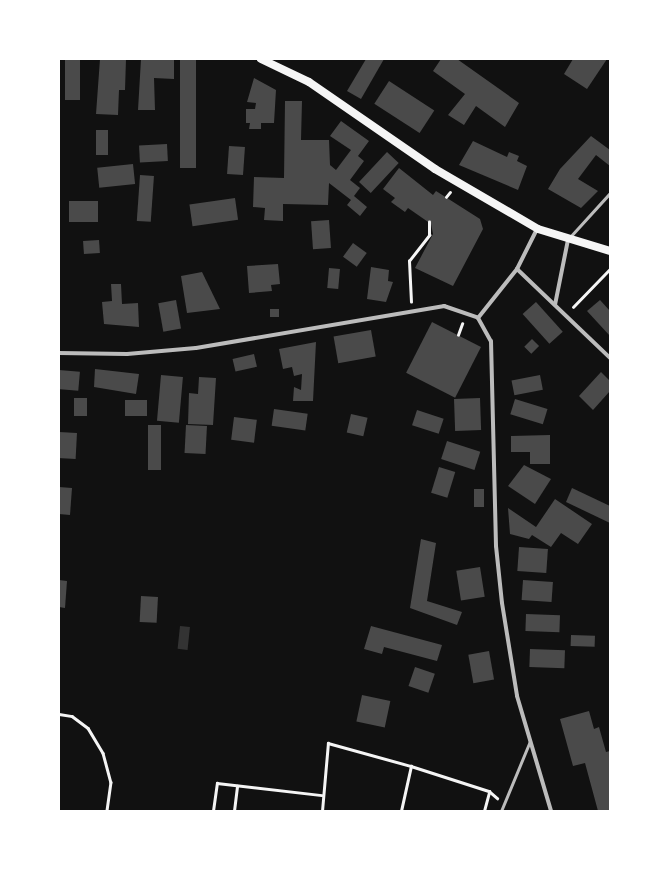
<!DOCTYPE html>
<html>
<head>
<meta charset="utf-8">
<style>
  body { margin:0 }
  #map { position:relative; width:669px; height:870px; overflow:hidden; background:#111; font-family:"DM Sans",sans-serif }
  div>[style] { position:absolute }
  .water>* { inset:0; background:#333; transform-origin:0 0 }
  .building>* { inset:0; background:#4a4a4a; transform-origin:0 0 }
  .path>* { height:2.5px; margin:-1.25px; padding:0 1.25px; transform-origin:1.25px; border-radius:1.25px; background:#f5f5f5 }
  .service>* { height:3px; margin:-1.5px; padding:0 1.5px; transform-origin:1.5px; border-radius:1.5px; background:#bcbcbc }
  .pedestrian>* { height:3.5px; margin:-1.75px; padding:0 1.75px; transform-origin:1.75px; border-radius:1.75px; background:#bcbcbc }
  .minor>* { height:4px; margin:-2px; padding:0 2px; transform-origin:2px; border-radius:2px; background:#bcbcbc }
  .secondary>* { height:8px; margin:-4px; padding:0 4px; transform-origin:4px; border-radius:4px; background:#f5f5f5 }
  span { translate:-50% -50%; white-space:nowrap; text-align:center; line-height:1.15; -webkit-text-stroke:3px #fff; paint-order:stroke }
  .frame { position:absolute; inset:0; border:60px solid #fff; pointer-events:none }
</style>
</head>
<body>
<div id="map">
  <div class="water">
    <i style="left:180px;top:626px;width:10px;height:23px;rotate:6deg"></i>
  </div>
  <div class="building">
    <i style="left:65px;top:59px;width:15px;height:41px"></i>
    <i style="clip-path:polygon(100px 59px,126px 59px,125px 90px,119px 90px,118px 115px,96px 114px)"></i>
    <i style="clip-path:polygon(141px 59px,174px 59px,174px 79px,154px 78px,155px 110px,138px 110px)"></i>
    <i style="clip-path:polygon(366px 59px,384px 59px,361px 99px,347px 91px)"></i>
    <i style="clip-path:polygon(441px 59px,457px 59px,519px 103px,505px 127px,476px 106px,464px 125px,448px 115px,465px 94px,433px 71px)"></i>
    <i style="clip-path:polygon(573px 59px,607px 59px,587px 89px,564px 74px)"></i>
    <i style="left:180px;top:60px;width:16px;height:108px"></i>
    <i style="clip-path:polygon(254px 78px,276px 90px,274px 123px,261px 123px,261px 129px,249px 129px,250px 123px,246px 123px,246px 109px,255px 109px,256px 103px,247px 102px)"></i>
    <i style="left:389px;top:81px;width:54px;height:27px;rotate:33deg"></i>
    <i style="clip-path:polygon(285px 101px,302px 101px,301px 140px,329px 140px,330px 165px,336px 170px,351px 150px,330px 136px,341px 121px,369px 141px,358px 156px,364px 161px,350px 180px,360px 188px,354px 196px,367px 207px,360px 216px,347px 205px,351px 200px,329px 183px,328px 205px,283px 204px,283px 221px,264px 220px,265px 208px,253px 207px,254px 177px,284px 178px)"></i>
    <i style="left:96px;top:130px;width:12px;height:25px"></i>
    <i style="clip-path:polygon(591px 136px,610px 150px,610px 166px,596px 155px,578px 179px,598px 191px,581px 208px,548px 189px,560px 169px)"></i>
    <i style="clip-path:polygon(473px 141px,507px 157px,509px 152px,519px 156px,517px 161px,527px 166px,518px 190px,459px 165px)"></i>
    <i style="left:167px;top:144px;width:17px;height:28px;rotate:87deg"></i>
    <i style="left:229px;top:146px;width:16px;height:28px;rotate:4deg"></i>
    <i style="left:387px;top:152px;width:16px;height:41px;rotate:43deg"></i>
    <i style="left:133px;top:164px;width:20px;height:36px;rotate:84deg"></i>
    <i style="clip-path:polygon(399px 168px,433px 195px,436px 191px,480px 219px,483px 229px,453px 286px,415px 268px,433px 234px,431px 224px,408px 208px,405px 212px,391px 202px,395px 198px,383px 189px)"></i>
    <i style="left:140px;top:175px;width:14px;height:46px;rotate:4deg"></i>
    <i style="left:235px;top:198px;width:22px;height:46px;rotate:82deg"></i>
    <i style="left:69px;top:201px;width:29px;height:21px"></i>
    <i style="left:329px;top:220px;width:28px;height:18px;rotate:86deg"></i>
    <i style="left:99px;top:240px;width:13px;height:16px;rotate:86deg"></i>
    <i style="left:353px;top:243px;width:17px;height:17px;rotate:36deg"></i>
    <i style="clip-path:polygon(278px 264px,280px 284px,271px 285px,272px 291px,249px 293px,247px 266px)"></i>
    <i style="clip-path:polygon(371px 267px,389px 270px,388px 281px,393px 282px,386px 302px,367px 299px)"></i>
    <i style="left:329px;top:268px;width:11px;height:20px;rotate:5deg"></i>
    <i style="clip-path:polygon(202px 272px,220px 309px,187px 313px,181px 276px)"></i>
    <i style="clip-path:polygon(111px 284px,121px 284px,122px 304px,138px 303px,139px 327px,104px 324px,102px 302px,112px 301px)"></i>
    <i style="left:176px;top:300px;width:29px;height:18px;rotate:80deg"></i>
    <i style="clip-path:polygon(600px 300px,610px 311px,610px 336px,587px 311px)"></i>
    <i style="left:536px;top:302px;width:40px;height:18px;rotate:48deg"></i>
    <i style="left:270px;top:309px;width:9px;height:8px"></i>
    <i style="left:432px;top:322px;width:55px;height:57px;rotate:27deg"></i>
    <i style="left:371px;top:330px;width:27px;height:38px;rotate:80deg"></i>
    <i style="left:532px;top:339px;width:10px;height:11px;rotate:45deg"></i>
    <i style="clip-path:polygon(316px 342px,313px 401px,293px 401px,294px 387px,301px 390px,302px 374px,294px 376px,292px 367px,283px 369px,279px 349px)"></i>
    <i style="left:254px;top:354px;width:13px;height:22px;rotate:77deg"></i>
    <i style="clip-path:polygon(95px 369px,139px 374px,136px 394px,94px 387px)"></i>
    <i style="left:59px;top:370px;width:21px;height:19px;rotate:5deg"></i>
    <i style="clip-path:polygon(601px 372px,610px 381px,610px 391px,593px 410px,579px 396px)"></i>
    <i style="left:161px;top:375px;width:22px;height:46px;rotate:5deg"></i>
    <i style="left:540px;top:375px;width:15px;height:29px;rotate:79deg"></i>
    <i style="clip-path:polygon(199px 377px,216px 378px,213px 425px,188px 424px,189px 393px,198px 394px)"></i>
    <i style="left:74px;top:398px;width:13px;height:18px"></i>
    <i style="left:480px;top:398px;width:32px;height:26px;rotate:88deg"></i>
    <i style="left:515px;top:399px;width:34px;height:16px;rotate:17deg"></i>
    <i style="left:125px;top:400px;width:22px;height:16px"></i>
    <i style="left:274px;top:409px;width:34px;height:17px;rotate:8deg"></i>
    <i style="left:417px;top:410px;width:28px;height:16px;rotate:18deg"></i>
    <i style="left:351px;top:414px;width:17px;height:19px;rotate:13deg"></i>
    <i style="left:234px;top:417px;width:23px;height:23px;rotate:7deg"></i>
    <i style="left:148px;top:425px;width:13px;height:45px"></i>
    <i style="left:186px;top:425px;width:21px;height:28px;rotate:3deg"></i>
    <i style="left:59px;top:432px;width:18px;height:26px;rotate:3deg"></i>
    <i style="clip-path:polygon(550px 435px,550px 464px,530px 464px,530px 452px,511px 452px,511px 436px)"></i>
    <i style="left:447px;top:441px;width:35px;height:19px;rotate:18deg"></i>
    <i style="clip-path:polygon(524px 465px,551px 479px,535px 504px,508px 486px)"></i>
    <i style="left:439px;top:467px;width:17px;height:27px;rotate:17deg"></i>
    <i style="clip-path:polygon(59px 487px,72px 488px,70px 515px,59px 514px)"></i>
    <i style="clip-path:polygon(572px 488px,610px 506px,610px 523px,566px 502px)"></i>
    <i style="left:484px;top:489px;width:18px;height:10px;rotate:90deg"></i>
    <i style="clip-path:polygon(555px 499px,592px 524px,578px 544px,561px 533px,551px 547px,532px 535px,529px 539px,510px 534px,508px 508px,536px 527px)"></i>
    <i style="clip-path:polygon(421px 539px,436px 543px,427px 601px,462px 612px,457px 625px,410px 608px)"></i>
    <i style="left:519px;top:547px;width:29px;height:24px;rotate:4deg"></i>
    <i style="left:480px;top:567px;width:30px;height:24px;rotate:81deg"></i>
    <i style="clip-path:polygon(59px 580px,67px 581px,65px 608px,59px 607px)"></i>
    <i style="left:523px;top:580px;width:30px;height:20px;rotate:4deg"></i>
    <i style="left:141px;top:596px;width:17px;height:26px;rotate:3deg"></i>
    <i style="left:526px;top:614px;width:34px;height:17px;rotate:2deg"></i>
    <i style="clip-path:polygon(371px 626px,442px 645px,437px 661px,384px 647px,382px 654px,364px 649px)"></i>
    <i style="left:571px;top:635px;width:24px;height:11px;rotate:2deg"></i>
    <i style="left:530px;top:649px;width:35px;height:18px;rotate:2deg"></i>
    <i style="left:489px;top:651px;width:29px;height:21px;rotate:80deg"></i>
    <i style="left:415px;top:667px;width:21px;height:20px;rotate:19deg"></i>
    <i style="left:362px;top:695px;width:29px;height:27px;rotate:12deg"></i>
    <i style="clip-path:polygon(589px 711px,594px 729px,599px 727px,606px 752px,610px 751px,610px 811px,598px 811px,585px 763px,573px 766px,560px 719px)"></i>
  </div>
  <div class="path">
    <i style="left:446px;top:197px;width:6px;rotate:-51deg"></i>
    <i style="left:411px;top:302px;width:41px;rotate:-92.8deg"></i>
    <i style="left:409px;top:261px;width:33px;rotate:-52deg"></i>
    <i style="left:429px;top:235px;width:13px;rotate:-90deg"></i>
    <i style="left:573px;top:307px;width:53px;rotate:-45.8deg"></i>
    <i style="left:458px;top:335px;width:12px;rotate:-70deg"></i>
    <i style="left:59px;top:714px;width:13px;rotate:9deg"></i>
    <i style="left:72px;top:716px;width:20px;rotate:37deg"></i>
    <i style="left:88px;top:728px;width:29px;rotate:59deg"></i>
    <i style="left:103px;top:753px;width:30px;rotate:75deg"></i>
    <i style="left:111px;top:782px;width:29px;rotate:98deg"></i>
    <i style="left:213px;top:811px;width:28px;rotate:-82deg"></i>
    <i style="left:217px;top:783px;width:105px;rotate:6.6deg"></i>
    <i style="left:234px;top:811px;width:25px;rotate:-83deg"></i>
    <i style="left:322px;top:811px;width:68px;rotate:-85deg"></i>
    <i style="left:328px;top:743px;width:86px;rotate:15.5deg"></i>
    <i style="left:411px;top:766px;width:82px;rotate:17.8deg"></i>
    <i style="left:489px;top:791px;width:11px;rotate:41deg"></i>
    <i style="left:401px;top:811px;width:46px;rotate:-77.5deg"></i>
    <i style="left:484px;top:811px;width:20px;rotate:-75deg"></i>
  </div>
  <div class="service">
    <i style="left:569px;top:238px;width:61px;rotate:-47.7deg"></i>
    <i style="left:501px;top:811px;width:76px;rotate:-67.5deg"></i>
  </div>
  <div class="pedestrian">
    <i style="left:555px;top:305px;width:66px;rotate:-78.7deg"></i>
  </div>
  <div class="minor">
    <i style="left:517px;top:269px;width:129px;rotate:43.7deg"></i>
    <i style="left:478px;top:318px;width:63px;rotate:-51.5deg"></i>
    <i style="left:517px;top:269px;width:45px;rotate:-63.4deg"></i>
    <i style="left:59px;top:353px;width:68px;rotate:0.8deg"></i>
    <i style="left:127px;top:354px;width:69px;rotate:-5deg"></i>
    <i style="left:196px;top:348px;width:252px;rotate:-9.6deg"></i>
    <i style="left:444px;top:306px;width:36px;rotate:19deg"></i>
    <i style="left:478px;top:318px;width:26px;rotate:61deg"></i>
    <i style="left:491px;top:341px;width:205px;rotate:88.6deg"></i>
    <i style="left:496px;top:546px;width:57px;rotate:84deg"></i>
    <i style="left:502px;top:603px;width:94px;rotate:80.8deg"></i>
    <i style="left:517px;top:696px;width:120px;rotate:73.5deg"></i>
  </div>
  <div class="secondary">
    <i style="left:261px;top:59px;width:53px;rotate:25.6deg"></i>
    <i style="left:309px;top:82px;width:153px;rotate:34.6deg"></i>
    <i style="left:435px;top:169px;width:119px;rotate:30.2deg"></i>
    <i style="left:538px;top:229px;width:75px;rotate:17deg"></i>
  </div>
  <div class="frame"></div>
</div>
</body>
</html>
